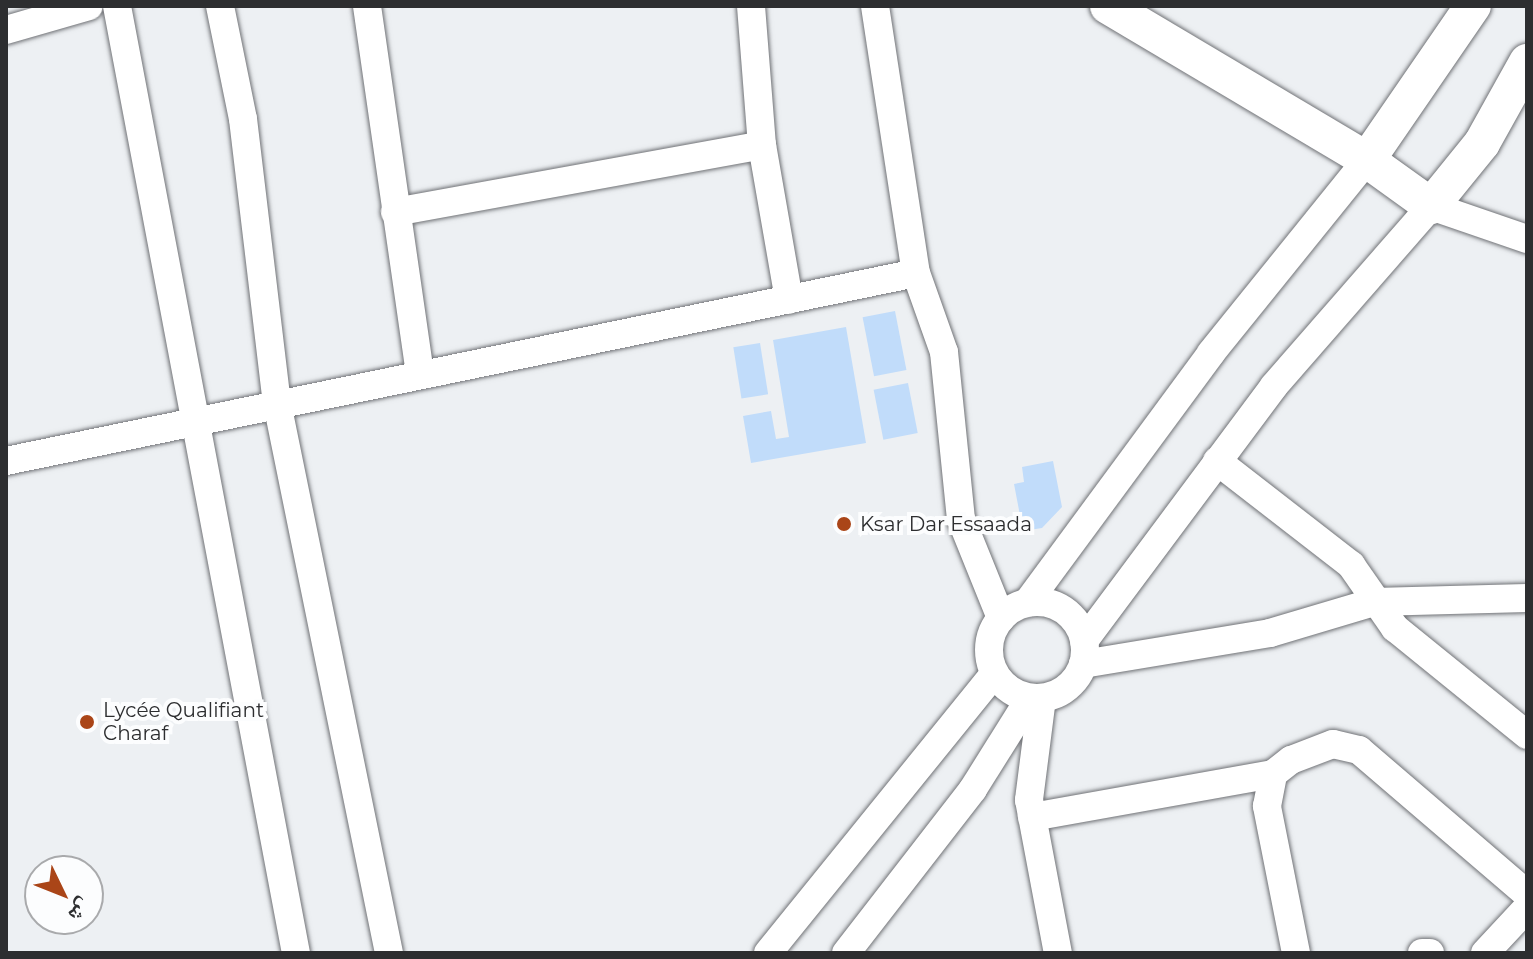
<!DOCTYPE html>
<html>
<head>
<meta charset="utf-8">
<style>
  body { margin:0 }
  #map { position:relative; width:1533px; height:959px; overflow:hidden; background:#edf0f3; font-family:Montserrat,"Noto Naskh Arabic",sans-serif }
  div>[style] { position:absolute }
  .green>* { inset:0; background:#c1dcfa; transform-origin:0 0 }
  .roads { filter:drop-shadow(0 0 2px #707276) drop-shadow(0 0 2px #707276) }
  .minor>* { height:28px; margin:-14px; padding:0 14px; transform-origin:14px; border-radius:14px; background:#fff }
  .minor>.ring { margin:-14px; padding:0; box-sizing:content-box; background:none; border:28px solid #fff; border-radius:50% }
  .tertiary>* { height:36px; margin:-18px; padding:0 18px; transform-origin:18px; border-radius:18px; background:#fff }
  .dots>* { width:22px; height:22px; translate:-50% -50%; box-sizing:border-box; border:4px solid #fcfdfe; border-radius:50% }
  span { translate:-50% -50%; white-space:nowrap; text-align:center; line-height:1.15; -webkit-text-stroke:8px #fcfdfe; paint-order:stroke }
  .poi-label { font-size:20px; color:#2d2e30 }
  .left { translate:0 -50%; text-align:left }
  .frame { position:absolute; inset:0; border:8px solid #2d2e30; pointer-events:none }
  .north { position:absolute; left:24px; top:855px; width:80px; height:80px; box-sizing:border-box; background:#fcfdfe; border:2px solid #a9aaac; border-radius:50%; rotate:133deg; font-size:22px; font-weight:700; line-height:32px; text-align:center; color:#2d2e30 }
  .north::after { content:''; display:block; margin:auto; width:28px; height:36px; background:#aa4518; clip-path:polygon(50% 0,100% 100%,50% 72%,0 100%) }
</style>
</head>
<body>
<div id="map">
  <div class="green">
    <i style="left:895px;top:311px;width:60px;height:33px;rotate:79deg"></i>
    <i style="clip-path:polygon(846px 327px,866px 443px,751px 463px,743px 416px,771px 411px,776px 439px,789px 437px,773px 340px)"></i>
    <i style="left:760px;top:343px;width:52px;height:27px;rotate:81deg"></i>
    <i style="left:908px;top:383px;width:51px;height:35px;rotate:79deg"></i>
    <i style="clip-path:polygon(1053px 461px,1062px 507px,1042px 528px,1023px 531px,1014px 484px,1024px 482px,1022px 467px)"></i>
  </div>
  <div class="roads">
    <div class="minor">
      <i style="left:117px;top:6px;width:964px;rotate:79.3deg"></i>
      <i style="left:220px;top:6px;width:115px;rotate:78.5deg"></i>
      <i style="left:243px;top:119px;width:286px;rotate:83.2deg"></i>
      <i style="left:277px;top:403px;width:561px;rotate:78.49deg"></i>
      <i style="left:367px;top:6px;width:372px;rotate:81.8deg"></i>
      <i style="left:751px;top:6px;width:139px;rotate:85.5deg"></i>
      <i style="left:762px;top:145px;width:157px;rotate:80.1deg"></i>
      <i style="left:875px;top:6px;width:270px;rotate:81.3deg"></i>
      <i style="left:916px;top:273px;width:84px;rotate:70.5deg"></i>
      <i style="left:944px;top:352px;width:168px;rotate:84.2deg"></i>
      <i style="left:961px;top:519px;width:107px;rotate:68deg"></i>
      <i style="left:6px;top:30px;width:86px;rotate:-16.1deg"></i>
      <i style="left:395px;top:212px;width:373px;rotate:-10.3deg"></i>
      <i style="left:6px;top:461px;width:929px;rotate:-11.67deg"></i>
      <i style="left:1217px;top:461px;width:170px;rotate:37.8deg"></i>
      <i style="left:1351px;top:565px;width:77px;rotate:55.1deg"></i>
      <i style="left:1395px;top:628px;width:170px;rotate:39deg"></i>
      <i class="ring" style="left:989px;top:602px;width:68px;height:68px"></i>
      <i style="left:1027px;top:603px;width:310px;rotate:-53.6deg"></i>
      <i style="left:1211px;top:353px;width:248px;rotate:-51.1deg"></i>
      <i style="left:1084px;top:641px;width:318px;rotate:-53.3deg"></i>
      <i style="left:1274px;top:386px;width:239px;rotate:-48.9deg"></i>
      <i style="left:1431px;top:206px;width:102px;rotate:19deg"></i>
      <i style="left:1083px;top:664px;width:190px;rotate:-9.4deg"></i>
      <i style="left:1270px;top:633px;width:109px;rotate:-16.6deg"></i>
      <i style="left:1374px;top:602px;width:153px;rotate:-1.5deg"></i>
      <i style="left:1042px;top:698px;width:103px;rotate:97.3deg"></i>
      <i style="left:1029px;top:800px;width:156px;rotate:79.3deg"></i>
      <i style="left:1032px;top:817px;width:245px;rotate:-10.1deg"></i>
      <i style="left:768px;top:953px;width:359px;rotate:-51deg"></i>
      <i style="left:846px;top:953px;width:207px;rotate:-52.2deg"></i>
      <i style="left:973px;top:789px;width:107px;rotate:-57.9deg"></i>
      <i style="left:1296px;top:953px;width:150px;rotate:-101.2deg"></i>
      <i style="left:1267px;top:806px;width:33px;rotate:-79deg"></i>
      <i style="left:1273px;top:774px;width:23px;rotate:-38deg"></i>
      <i style="left:1291px;top:760px;width:45px;rotate:-20.9deg"></i>
      <i style="left:1333px;top:744px;width:27px;rotate:13deg"></i>
      <i style="left:1359px;top:750px;width:221px;rotate:40.6deg"></i>
      <i style="left:1422px;top:953px;width:8px"></i>
      <i style="left:1485px;top:953px;width:62px;rotate:-47deg"></i>
    </div>
    <div class="tertiary">
      <i style="left:1108px;top:6px;width:301px;rotate:30.7deg"></i>
      <i style="left:1367px;top:160px;width:79px;rotate:35.7deg"></i>
      <i style="left:1431px;top:206px;width:81px;rotate:-51deg"></i>
      <i style="left:1482px;top:143px;width:93px;rotate:-60.9deg"></i>
      <i style="left:1367px;top:160px;width:187px;rotate:-55.5deg"></i>
    </div>
  </div>
  <div class="dots">
    <i style="left:844px;top:524px;background:#aa4518"></i>
    <i style="left:87px;top:722px;background:#aa4518"></i>
  </div>
  <div class="poi-label">
    <span class="left" style="left:860px;top:524px">Ksar Dar Essaada</span>
    <span class="left" style="left:103px;top:722px">Lycée Qualifiant<br>Charaf</span>
  </div>
  <div class="frame"></div>
  <div class="north">ش</div>
</div>
</body>
</html>
